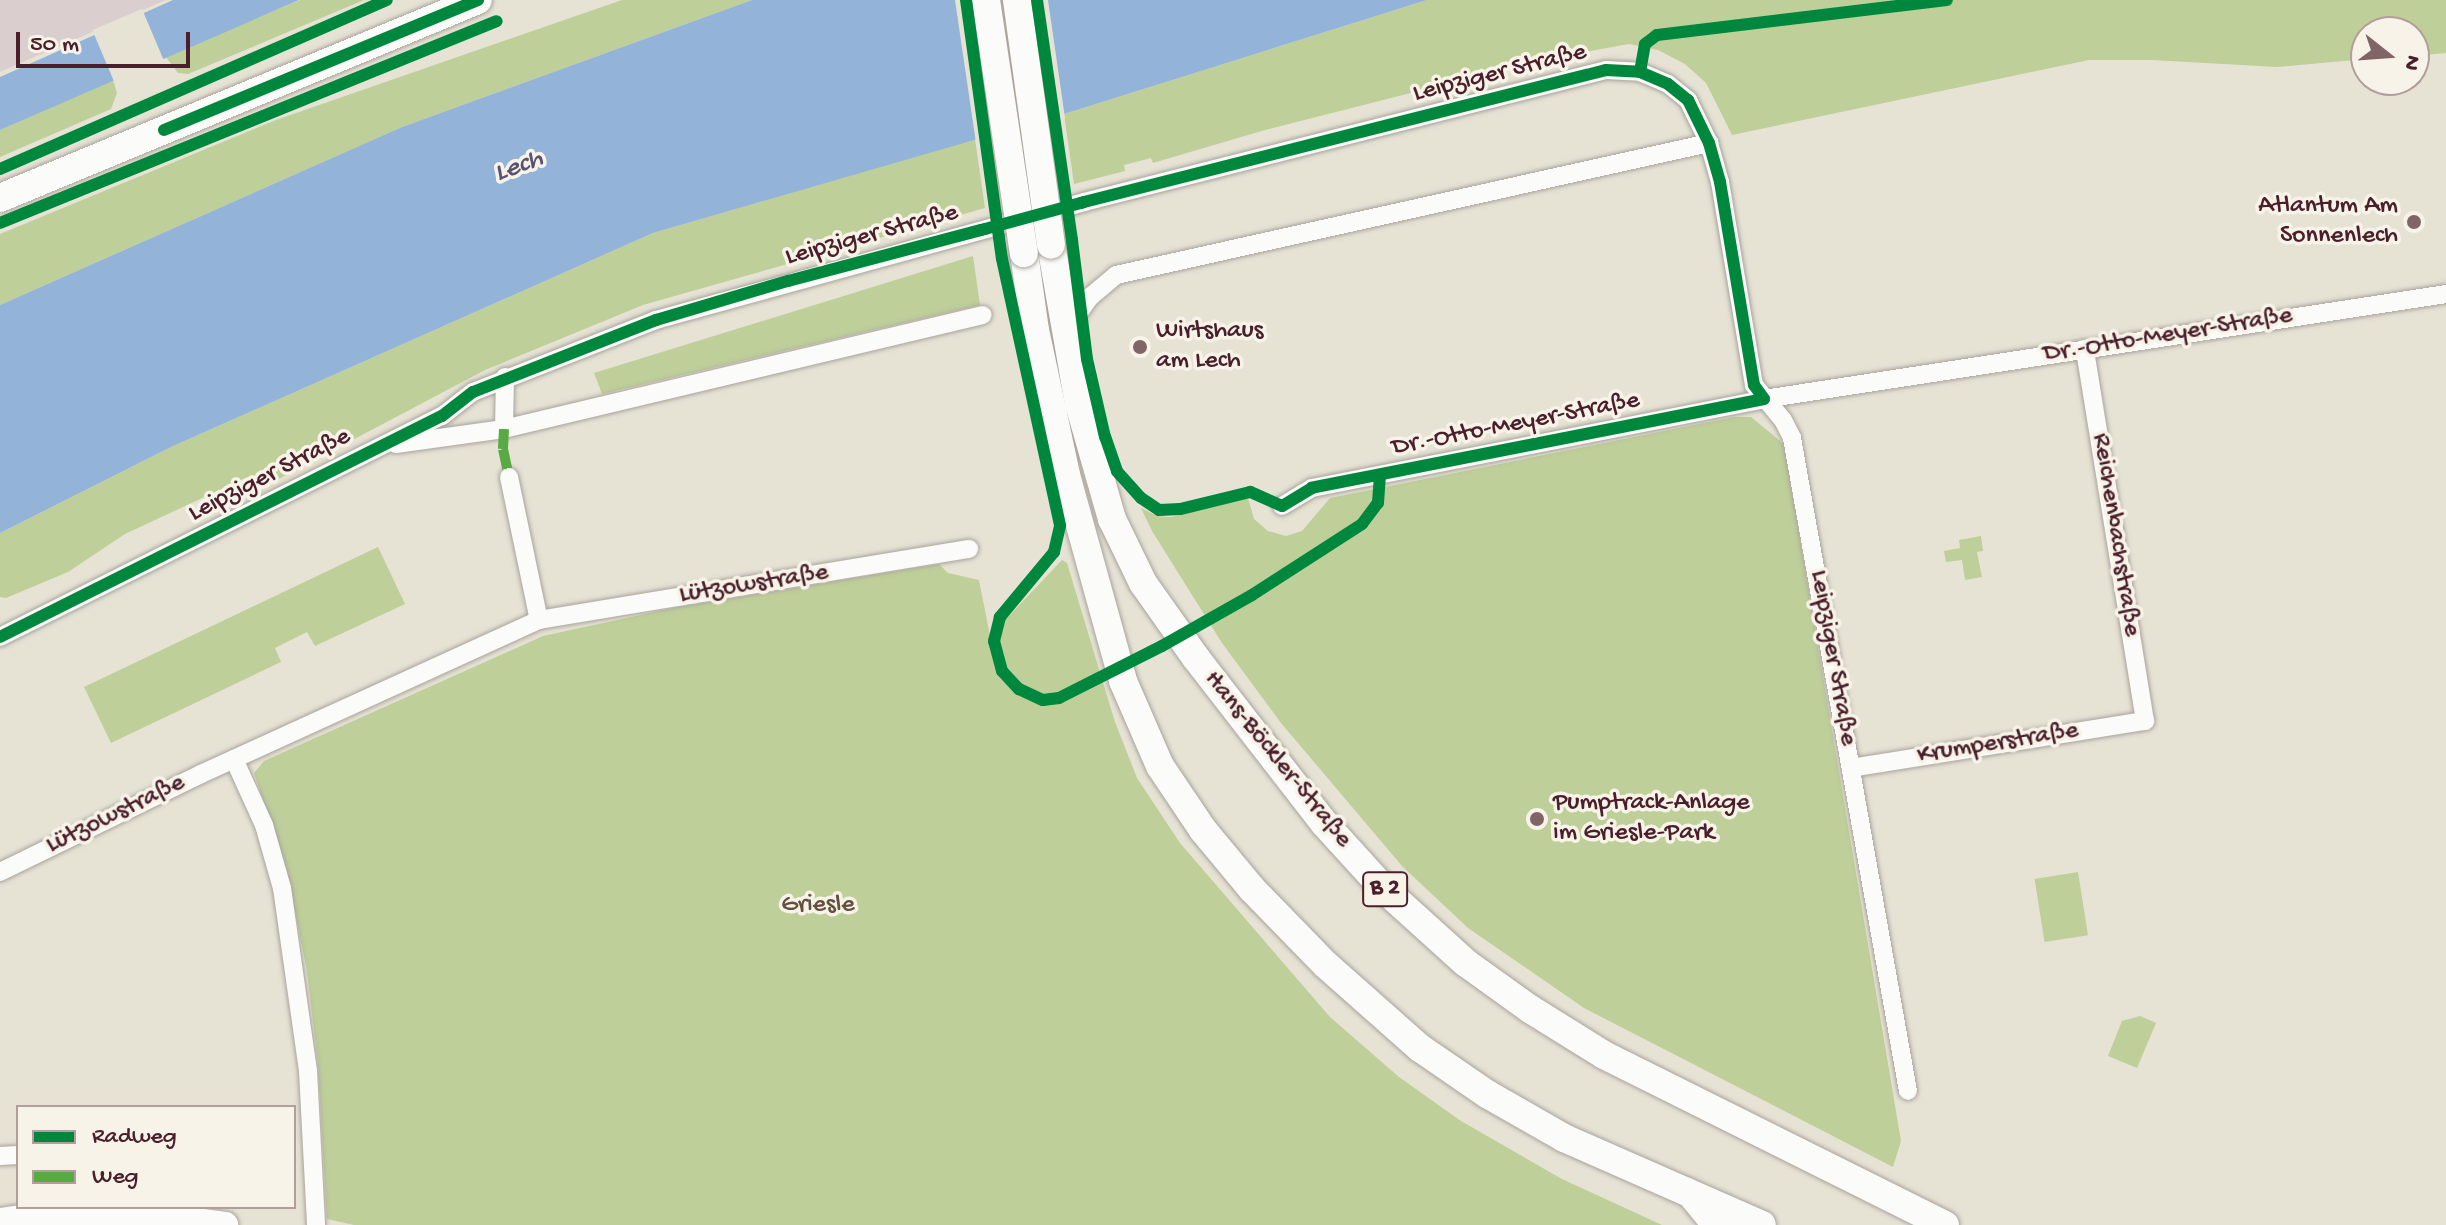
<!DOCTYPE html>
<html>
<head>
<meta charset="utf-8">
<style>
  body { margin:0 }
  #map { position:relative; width:2446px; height:1225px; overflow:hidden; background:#e6e3d5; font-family:"Gochi Hand",sans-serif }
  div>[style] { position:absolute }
  .industrial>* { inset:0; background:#dacece }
  .green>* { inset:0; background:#becf9a; transform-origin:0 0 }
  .water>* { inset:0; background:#93b4d8 }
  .pier>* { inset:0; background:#e6e3d5; transform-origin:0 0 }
  .roads { filter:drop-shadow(0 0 2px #aaa39c) drop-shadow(0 0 2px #aaa39c) }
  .street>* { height:18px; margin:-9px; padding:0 9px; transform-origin:9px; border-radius:9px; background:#fbfbf9 }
  .secondary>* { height:26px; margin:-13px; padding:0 13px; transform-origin:13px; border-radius:13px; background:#fbfbf9 }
  .primary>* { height:28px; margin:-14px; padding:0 14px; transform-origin:14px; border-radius:14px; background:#fbfbf9 }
  .bridges { filter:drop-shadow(0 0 2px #aaa39c) drop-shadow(0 0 2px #aaa39c) }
  .primary-bridge>* { height:28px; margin:-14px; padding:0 14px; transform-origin:14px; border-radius:14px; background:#fbfbf9 }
  .quiet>* { height:10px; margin-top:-5px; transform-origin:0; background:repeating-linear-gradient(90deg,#57aa44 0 20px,transparent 0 30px) }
  .cycleway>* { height:12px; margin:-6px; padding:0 6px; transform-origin:6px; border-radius:6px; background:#00873e }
  .dots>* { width:22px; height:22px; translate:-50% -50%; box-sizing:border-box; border:4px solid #f7f3e8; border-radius:50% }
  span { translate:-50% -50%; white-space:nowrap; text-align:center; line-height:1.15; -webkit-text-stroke:7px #f7f3e8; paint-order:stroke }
  .shield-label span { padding:2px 6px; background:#f7f3e8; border:2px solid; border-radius:6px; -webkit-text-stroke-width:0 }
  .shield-label { font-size:24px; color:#4a1f2b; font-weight:700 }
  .street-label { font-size:26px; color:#4a1f2b }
  .poi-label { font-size:26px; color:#4a1f2b }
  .right { translate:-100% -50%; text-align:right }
  .left { translate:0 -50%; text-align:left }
  .park-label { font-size:26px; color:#634f3e }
  .water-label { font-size:28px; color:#595371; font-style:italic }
  .legend { position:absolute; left:16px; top:1105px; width:280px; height:104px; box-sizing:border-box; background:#f7f3e8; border:2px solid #b29e9c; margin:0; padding:10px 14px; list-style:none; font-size:24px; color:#4a1f2b }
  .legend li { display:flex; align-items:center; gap:16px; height:40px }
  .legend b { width:40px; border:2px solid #b29e9c }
  .north { position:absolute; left:2350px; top:16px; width:80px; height:80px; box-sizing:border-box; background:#f7f3e8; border:2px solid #b29e9c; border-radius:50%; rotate:107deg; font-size:22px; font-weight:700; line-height:32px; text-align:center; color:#4a1f2b }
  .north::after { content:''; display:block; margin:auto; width:28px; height:36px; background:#816466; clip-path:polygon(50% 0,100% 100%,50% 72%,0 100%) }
  .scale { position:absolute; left:16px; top:32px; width:174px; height:36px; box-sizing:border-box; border:4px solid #4a1f2b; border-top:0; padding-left:10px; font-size:24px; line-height:28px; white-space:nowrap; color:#4a1f2b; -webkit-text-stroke:6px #f7f3e8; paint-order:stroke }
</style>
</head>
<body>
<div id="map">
  <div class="industrial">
    <i style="clip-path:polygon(0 0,166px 0,0 72px)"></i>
  </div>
  <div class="green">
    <i style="clip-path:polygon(300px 0,364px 0,188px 74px,178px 73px,165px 56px)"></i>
    <i style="clip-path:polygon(622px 0,752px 0,402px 127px,0 305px,0 234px,276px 120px)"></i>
    <i style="clip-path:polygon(1427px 0,2446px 0,2446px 53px,2414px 56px,2414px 32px,2366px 32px,2366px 59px,2277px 67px,2151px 60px,2089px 60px,1732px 135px,1706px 83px,1685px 64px,1658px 50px,1629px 44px,1541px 60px,1265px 130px,1153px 163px,1151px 158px,1124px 165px,1125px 171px,1074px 184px,1064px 114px)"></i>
    <i style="clip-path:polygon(113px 80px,117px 93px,111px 109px,0 157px,0 130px)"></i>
    <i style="clip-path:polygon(975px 139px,985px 208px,643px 305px,485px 370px,275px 481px,243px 479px,125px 534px,68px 572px,6px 598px,0 597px,0 533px,171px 447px,653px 233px)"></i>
    <i style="clip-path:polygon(973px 256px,980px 305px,602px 394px,594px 373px)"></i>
    <i style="clip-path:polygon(1734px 417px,1751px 417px,1784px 444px,1901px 1141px,1893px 1167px,1584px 1008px,1468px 928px,1402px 866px,1281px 723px,1222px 643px,1152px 531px,1141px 508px,1157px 516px,1171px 517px,1248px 498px,1254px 519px,1268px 531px,1286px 536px,1302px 531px,1330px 498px)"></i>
    <i style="clip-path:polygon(1981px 536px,1983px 551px,1977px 552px,1982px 577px,1965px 580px,1962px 560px,1946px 562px,1944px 551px,1960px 548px,1959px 540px)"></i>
    <i style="clip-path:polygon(378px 547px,405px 604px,315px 646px,307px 632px,275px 648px,281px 662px,111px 743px,84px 687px)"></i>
    <i style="clip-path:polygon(1062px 560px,1067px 563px,1115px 722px,1137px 778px,1180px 843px,1330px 1017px,1399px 1077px,1461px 1121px,1562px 1179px,1662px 1225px,354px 1225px,327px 1219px,318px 1063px,307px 972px,287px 870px,254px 773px,264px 761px,543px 636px,673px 608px,939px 564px,948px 573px,979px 580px,990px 636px)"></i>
    <i style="left:2078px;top:872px;width:64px;height:44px;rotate:81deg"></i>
    <i style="clip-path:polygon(2140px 1016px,2156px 1023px,2137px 1068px,2108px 1056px,2122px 1021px)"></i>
  </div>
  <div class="water">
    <i style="clip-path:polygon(173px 0,299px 0,0 130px,0 77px)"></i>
    <i style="clip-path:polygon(752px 0,1427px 0,1064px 114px,653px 233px,171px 447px,0 533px,0 305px,402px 127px)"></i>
  </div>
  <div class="pier">
    <i style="clip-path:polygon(955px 0,1048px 0,1065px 118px,976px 143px)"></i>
    <i style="left:142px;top:9px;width:56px;height:54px;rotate:67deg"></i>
  </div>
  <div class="roads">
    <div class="street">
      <i style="left:1066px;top:331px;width:42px;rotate:-54.8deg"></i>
      <i style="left:1090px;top:297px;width:34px;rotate:-40deg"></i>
      <i style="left:1116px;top:275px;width:608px;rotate:-12.55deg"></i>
      <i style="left:504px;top:429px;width:52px;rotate:-88.9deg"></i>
      <i style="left:396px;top:444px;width:109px;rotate:-7.9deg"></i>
      <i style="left:504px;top:429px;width:492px;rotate:-13.4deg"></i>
      <i style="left:509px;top:477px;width:146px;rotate:78.2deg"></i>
      <i style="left:1282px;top:506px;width:35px;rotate:-31deg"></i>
      <i style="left:1312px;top:488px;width:461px;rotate:-11.1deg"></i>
      <i style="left:1764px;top:399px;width:690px;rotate:-8.75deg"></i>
      <i style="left:0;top:637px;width:494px;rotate:-26.6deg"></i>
      <i style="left:442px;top:416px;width:39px;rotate:-38deg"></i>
      <i style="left:473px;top:392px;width:197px;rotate:-21.5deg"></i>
      <i style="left:656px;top:320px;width:444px;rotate:-15.4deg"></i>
      <i style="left:1084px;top:202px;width:538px;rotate:-14.19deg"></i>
      <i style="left:1606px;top:70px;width:34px;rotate:3deg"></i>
      <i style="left:1640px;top:72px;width:30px;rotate:23deg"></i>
      <i style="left:1668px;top:84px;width:26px;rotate:39deg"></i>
      <i style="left:1688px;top:100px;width:48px;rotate:64deg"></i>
      <i style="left:1709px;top:143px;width:41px;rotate:74.2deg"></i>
      <i style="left:1720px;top:182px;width:206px;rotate:80.5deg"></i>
      <i style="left:1754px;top:385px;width:45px;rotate:50.4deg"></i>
      <i style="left:1783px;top:420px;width:20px;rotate:63deg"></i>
      <i style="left:1792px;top:438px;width:663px;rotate:79.93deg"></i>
      <i style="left:234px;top:759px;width:72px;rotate:65.6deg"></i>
      <i style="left:264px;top:825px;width:66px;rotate:74.1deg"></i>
      <i style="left:282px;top:888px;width:185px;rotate:81.9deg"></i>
      <i style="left:308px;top:1071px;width:154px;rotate:87deg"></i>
      <i style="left:1851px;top:768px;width:298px;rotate:-9.1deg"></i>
      <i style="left:2145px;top:721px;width:377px;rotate:-99.2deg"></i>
      <i style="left:0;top:872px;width:224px;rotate:-26deg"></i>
      <i style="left:201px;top:774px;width:371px;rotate:-24.5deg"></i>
      <i style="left:539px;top:620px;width:436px;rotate:-9.4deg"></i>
      <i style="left:0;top:1156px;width:18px;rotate:-3deg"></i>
    </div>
    <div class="secondary">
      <i style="left:1687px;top:1191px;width:44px;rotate:50.5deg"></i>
      <i style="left:0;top:1221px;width:36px;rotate:-8deg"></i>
      <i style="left:36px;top:1216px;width:106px;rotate:-1.1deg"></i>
      <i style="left:142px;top:1214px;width:84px;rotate:7.5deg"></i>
    </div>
    <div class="primary">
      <i style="left:0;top:198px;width:517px;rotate:-22.5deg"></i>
      <i style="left:1051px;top:245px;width:161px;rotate:80deg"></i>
      <i style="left:1079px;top:404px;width:120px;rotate:74deg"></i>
      <i style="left:1112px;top:519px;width:71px;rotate:64.2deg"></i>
      <i style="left:1143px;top:583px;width:92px;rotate:54.8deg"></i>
      <i style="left:1196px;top:658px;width:209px;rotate:52.2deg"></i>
      <i style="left:1324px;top:823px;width:89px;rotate:47.7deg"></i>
      <i style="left:1384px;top:889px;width:110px;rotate:42.1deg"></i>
      <i style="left:1466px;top:963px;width:79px;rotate:35.7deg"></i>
      <i style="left:1530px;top:1009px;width:87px;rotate:31.9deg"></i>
      <i style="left:1604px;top:1055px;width:381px;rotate:26.5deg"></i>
      <i style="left:1024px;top:253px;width:78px;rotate:81.9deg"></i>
      <i style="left:1035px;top:330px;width:148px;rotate:77.9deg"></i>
      <i style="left:1066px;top:475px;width:214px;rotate:74.5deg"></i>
      <i style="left:1123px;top:681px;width:93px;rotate:66.5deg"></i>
      <i style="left:1160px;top:766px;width:77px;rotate:56.1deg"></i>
      <i style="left:1203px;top:830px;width:77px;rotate:50.3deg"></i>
      <i style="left:1252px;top:889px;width:105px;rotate:45.8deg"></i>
      <i style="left:1325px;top:964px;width:127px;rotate:41.5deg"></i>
      <i style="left:1420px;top:1048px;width:81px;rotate:34.5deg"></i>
      <i style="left:1487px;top:1094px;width:89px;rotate:29.7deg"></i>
      <i style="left:1564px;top:1138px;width:216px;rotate:23.7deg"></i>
    </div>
  </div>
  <div class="bridges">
    <div class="primary-bridge">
      <i style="left:986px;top:0;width:256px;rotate:81.5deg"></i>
      <i style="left:1017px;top:0;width:247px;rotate:82.1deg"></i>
    </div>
  </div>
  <div class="quiet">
    <i style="left:504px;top:429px;width:20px;rotate:93deg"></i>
    <i style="left:503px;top:449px;width:29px;rotate:78deg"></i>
  </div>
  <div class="cycleway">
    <i style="left:966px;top:0;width:261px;rotate:82.1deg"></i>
    <i style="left:1002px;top:259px;width:273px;rotate:77.7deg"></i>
    <i style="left:1060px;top:526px;width:27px;rotate:103deg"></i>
    <i style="left:1054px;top:552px;width:85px;rotate:129.7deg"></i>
    <i style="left:1000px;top:617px;width:25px;rotate:104deg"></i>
    <i style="left:994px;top:641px;width:31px;rotate:75deg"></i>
    <i style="left:1002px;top:671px;width:25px;rotate:47deg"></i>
    <i style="left:1019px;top:689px;width:26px;rotate:25deg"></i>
    <i style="left:1043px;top:700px;width:16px;rotate:-7deg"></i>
    <i style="left:1059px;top:698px;width:115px;rotate:-26.8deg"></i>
    <i style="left:1162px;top:646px;width:103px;rotate:-29.5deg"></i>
    <i style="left:1252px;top:595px;width:131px;rotate:-32.8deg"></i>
    <i style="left:1362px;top:524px;width:26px;rotate:-53deg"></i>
    <i style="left:1378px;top:503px;width:28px;rotate:-86deg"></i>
    <i style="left:1640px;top:72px;width:28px;rotate:-80deg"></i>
    <i style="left:1645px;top:44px;width:15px;rotate:-37deg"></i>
    <i style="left:1657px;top:35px;width:292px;rotate:-6.9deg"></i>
    <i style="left:164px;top:130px;width:340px;rotate:-22.5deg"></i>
    <i style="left:0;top:169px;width:422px;rotate:-23.6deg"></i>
    <i style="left:0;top:223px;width:536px;rotate:-22.12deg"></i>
    <i style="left:0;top:637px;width:494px;rotate:-26.6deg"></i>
    <i style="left:442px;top:416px;width:39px;rotate:-38deg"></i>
    <i style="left:473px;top:392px;width:197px;rotate:-21.5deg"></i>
    <i style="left:656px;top:320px;width:138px;rotate:-16.5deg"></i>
    <i style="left:788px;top:281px;width:200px;rotate:-14.8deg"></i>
    <i style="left:981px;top:230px;width:4px;rotate:-14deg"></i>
    <i style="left:985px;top:229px;width:99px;rotate:-15.2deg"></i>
    <i style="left:1081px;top:203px;width:3px;rotate:-18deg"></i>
    <i style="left:1084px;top:202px;width:538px;rotate:-14.19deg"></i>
    <i style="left:1606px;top:70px;width:34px;rotate:3deg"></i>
    <i style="left:1640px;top:72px;width:30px;rotate:23deg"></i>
    <i style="left:1668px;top:84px;width:26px;rotate:39deg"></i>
    <i style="left:1688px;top:100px;width:48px;rotate:64deg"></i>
    <i style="left:1709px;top:143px;width:41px;rotate:74.2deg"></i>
    <i style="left:1720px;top:182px;width:206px;rotate:80.5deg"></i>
    <i style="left:1754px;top:385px;width:17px;rotate:54deg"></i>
    <i style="left:1764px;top:399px;width:461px;rotate:168.9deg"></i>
    <i style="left:1312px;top:488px;width:35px;rotate:149deg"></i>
    <i style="left:1282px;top:506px;width:35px;rotate:-156deg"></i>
    <i style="left:1250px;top:492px;width:72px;rotate:166.3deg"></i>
    <i style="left:1180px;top:509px;width:21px;rotate:177deg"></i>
    <i style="left:1159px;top:510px;width:22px;rotate:-146deg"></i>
    <i style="left:1141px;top:498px;width:36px;rotate:-132deg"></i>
    <i style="left:1117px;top:471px;width:36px;rotate:-109deg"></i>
    <i style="left:1105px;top:437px;width:80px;rotate:-103deg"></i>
    <i style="left:1087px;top:359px;width:120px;rotate:-97.2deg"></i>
    <i style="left:1072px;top:240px;width:243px;rotate:-98.3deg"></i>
  </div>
  <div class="dots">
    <i style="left:2414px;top:222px;background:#816466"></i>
    <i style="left:1140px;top:347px;background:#816466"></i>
    <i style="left:1537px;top:819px;background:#816466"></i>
  </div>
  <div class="shield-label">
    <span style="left:1385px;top:889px">B 2</span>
  </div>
  <div class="street-label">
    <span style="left:1500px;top:74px;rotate:-14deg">Leipziger Straße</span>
    <span style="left:872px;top:236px;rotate:-15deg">Leipziger Straße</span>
    <span style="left:2168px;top:336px;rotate:-9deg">Dr.-Otto-Meyer-Straße</span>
    <span style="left:1516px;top:425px;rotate:-11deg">Dr.-Otto-Meyer-Straße</span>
    <span style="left:270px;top:476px;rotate:-27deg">Leipziger Straße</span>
    <span style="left:2115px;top:535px;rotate:81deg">Reichenbachstraße</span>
    <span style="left:754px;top:585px;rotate:-9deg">Lützowstraße</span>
    <span style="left:1832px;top:658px;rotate:80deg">Leipziger Straße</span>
    <span style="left:1998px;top:744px;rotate:-9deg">Krumperstraße</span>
    <span style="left:1277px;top:760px;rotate:51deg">Hans-Böckler-Straße</span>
    <span style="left:116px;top:815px;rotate:-26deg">Lützowstraße</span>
  </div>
  <div class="poi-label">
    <span class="right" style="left:2398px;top:222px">Atlantum Am<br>Sonnenlech</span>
    <span class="left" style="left:1156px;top:347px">Wirtshaus<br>am Lech</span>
    <span class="left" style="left:1553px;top:819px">Pumptrack-Anlage<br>im Griesle-Park</span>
  </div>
  <div class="park-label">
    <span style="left:818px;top:906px">Griesle</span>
  </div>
  <div class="water-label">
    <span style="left:519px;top:167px;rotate:-20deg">Lech</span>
  </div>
  <ul class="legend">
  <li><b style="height:10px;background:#00873e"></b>Radweg</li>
  <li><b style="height:10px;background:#57aa44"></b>Weg</li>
  </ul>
  <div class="north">N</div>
  <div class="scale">50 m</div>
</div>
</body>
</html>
